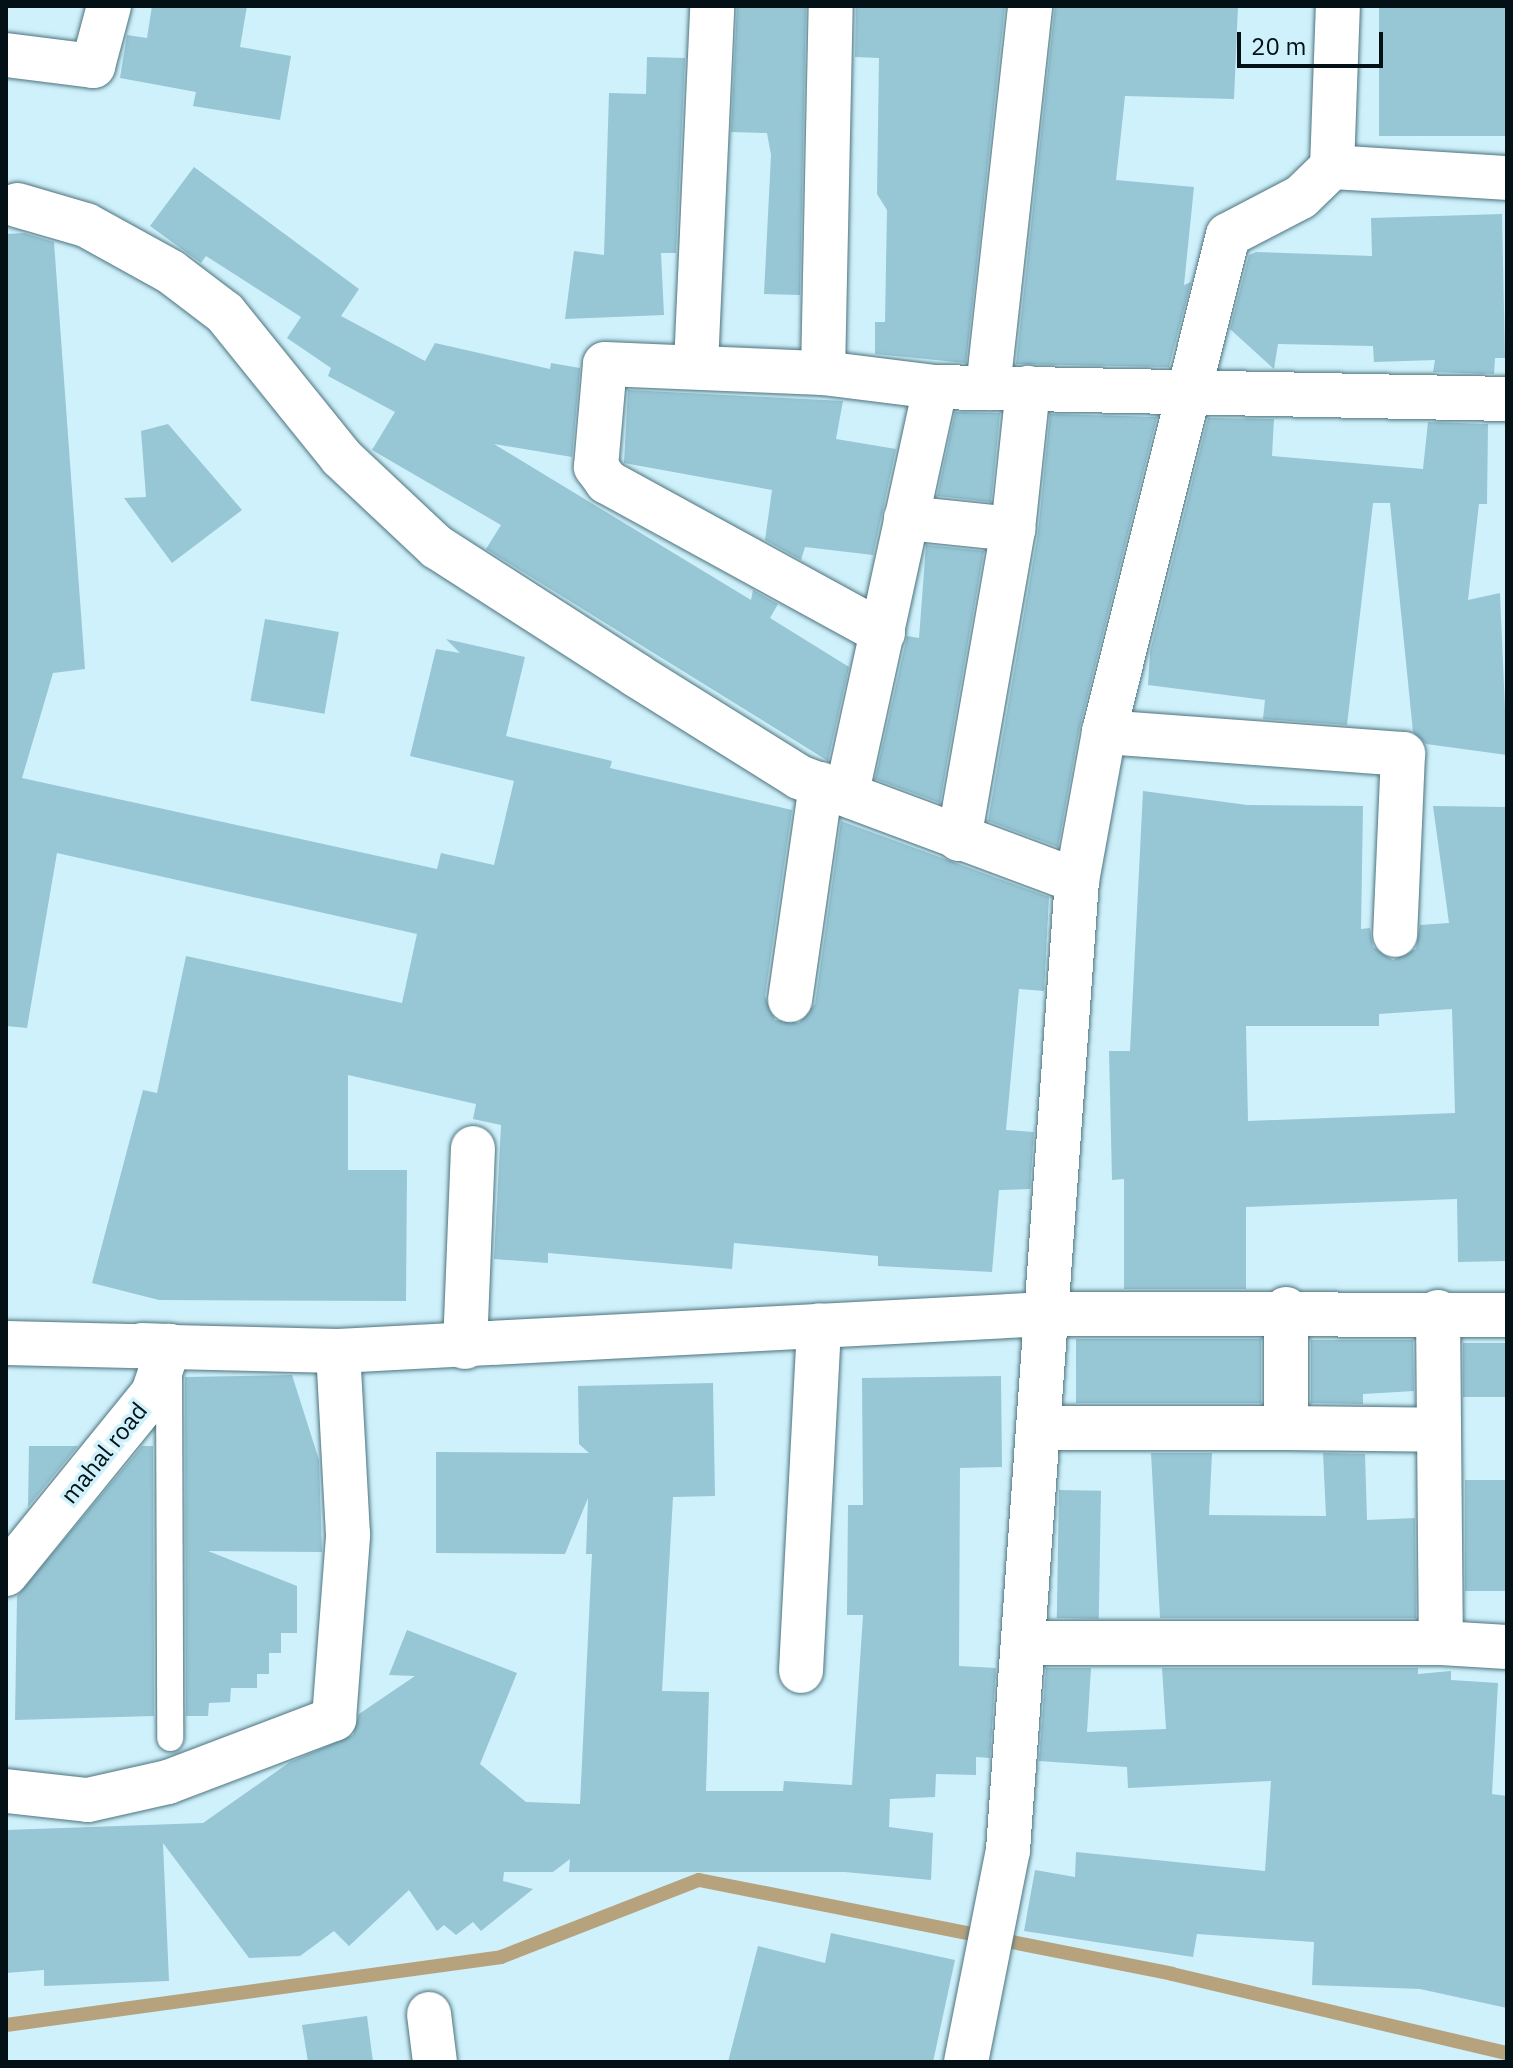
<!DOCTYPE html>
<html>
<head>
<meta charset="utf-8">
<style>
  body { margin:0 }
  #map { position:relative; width:1513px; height:2068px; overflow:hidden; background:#cff1fb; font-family:"IBM Plex Sans",sans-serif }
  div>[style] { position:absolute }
  .stream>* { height:14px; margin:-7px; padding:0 7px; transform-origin:7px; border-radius:7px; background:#b7a27e }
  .building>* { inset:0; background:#97c6d5; transform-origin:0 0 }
  .roads { filter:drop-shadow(0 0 2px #4d747f) drop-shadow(0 0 2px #4d747f) }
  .service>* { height:26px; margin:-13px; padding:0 13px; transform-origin:13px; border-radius:13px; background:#fff }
  .minor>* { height:44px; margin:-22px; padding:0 22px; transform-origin:22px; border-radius:22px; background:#fff }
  span { translate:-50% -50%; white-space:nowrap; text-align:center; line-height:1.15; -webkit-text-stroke:7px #cff1fb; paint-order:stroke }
  .street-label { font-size:24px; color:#031015 }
  .frame { position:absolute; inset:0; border:8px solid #031015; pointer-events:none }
  .scale { position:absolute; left:1237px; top:32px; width:146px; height:36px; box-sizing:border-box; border:4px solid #031015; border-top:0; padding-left:10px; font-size:24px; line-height:28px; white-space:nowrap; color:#031015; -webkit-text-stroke:6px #cff1fb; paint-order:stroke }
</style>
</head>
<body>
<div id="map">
  <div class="stream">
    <i style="left:6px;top:2025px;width:500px;rotate:-7.8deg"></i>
    <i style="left:501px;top:1957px;width:212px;rotate:-21.3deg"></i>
    <i style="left:699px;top:1880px;width:482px;rotate:11.2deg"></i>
    <i style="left:1172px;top:1974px;width:344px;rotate:13.3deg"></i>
  </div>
  <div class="building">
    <i style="clip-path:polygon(152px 6px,247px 6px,240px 47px,291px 56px,280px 120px,193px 106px,196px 92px,120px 78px,127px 35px,147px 38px)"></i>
    <i style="clip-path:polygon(737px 6px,806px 6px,800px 295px,764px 294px,771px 155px,767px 133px,731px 132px)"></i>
    <i style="clip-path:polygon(856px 6px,1005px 6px,966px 363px,875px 354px,875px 322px,885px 322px,887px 210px,877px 194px,879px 58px,855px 57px)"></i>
    <i style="clip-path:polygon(1055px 6px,1238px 6px,1234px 99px,1125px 96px,1116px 180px,1194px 187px,1184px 285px,1191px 282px,1169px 367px,1016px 364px)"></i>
    <i style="left:1379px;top:6px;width:128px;height:130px"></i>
    <i style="clip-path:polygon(647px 57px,685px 58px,676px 253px,661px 253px,664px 315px,565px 319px,574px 251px,604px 255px,609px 93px,646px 94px)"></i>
    <i style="clip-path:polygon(194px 167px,359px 289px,341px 316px,425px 361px,435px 343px,550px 369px,551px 363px,580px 368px,572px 457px,494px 444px,751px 600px,753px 590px,778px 604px,770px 618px,849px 667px,828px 761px,486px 549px,501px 525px,372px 450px,395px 412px,328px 376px,331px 368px,287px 338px,301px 317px,206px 256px,201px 263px,150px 226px)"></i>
    <i style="clip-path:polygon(1502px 214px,1505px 358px,1495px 358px,1494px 374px,1433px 372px,1435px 360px,1374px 362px,1373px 346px,1278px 344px,1274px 369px,1230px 329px,1249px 255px,1256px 252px,1372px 256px,1371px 218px)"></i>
    <i style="clip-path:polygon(24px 233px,54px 242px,85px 669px,53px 673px,22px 778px,437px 869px,441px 853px,494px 865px,514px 781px,410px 756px,436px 649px,460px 653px,446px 639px,525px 657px,506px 736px,612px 761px,610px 768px,792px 810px,765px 996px,775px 1020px,799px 1023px,815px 1004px,841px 821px,1049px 897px,1044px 991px,1019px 989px,1006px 1130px,1034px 1132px,1030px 1189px,999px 1190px,992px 1272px,878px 1266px,878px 1256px,734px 1243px,732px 1269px,548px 1253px,548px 1263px,494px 1259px,501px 1125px,473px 1119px,476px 1104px,348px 1075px,348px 1170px,407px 1170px,406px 1301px,159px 1300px,92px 1283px,143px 1090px,157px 1093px,186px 956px,402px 1003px,417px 934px,57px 853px,27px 1028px,6px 1026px,6px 234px)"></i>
    <i style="clip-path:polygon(628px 390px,843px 401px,836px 439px,896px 449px,873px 555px,805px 547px,801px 560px,765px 540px,772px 490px,624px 463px)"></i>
    <i style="clip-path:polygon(955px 412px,1000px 413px,991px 502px,937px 496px)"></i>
    <i style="clip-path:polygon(1050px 414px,1157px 417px,1080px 726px,1058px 847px,988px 821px,1038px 533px)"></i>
    <i style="clip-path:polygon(1208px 418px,1274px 419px,1272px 456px,1423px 469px,1428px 422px,1488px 424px,1487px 504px,1479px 504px,1468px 600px,1500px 593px,1507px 755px,1426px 744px,1413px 732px,1390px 503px,1373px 503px,1347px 725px,1263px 719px,1265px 700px,1148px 685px,1150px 652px)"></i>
    <i style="clip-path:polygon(168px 424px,242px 510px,172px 563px,124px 498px,146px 497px,141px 431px)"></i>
    <i style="clip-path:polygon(926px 545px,984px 551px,940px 803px,875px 779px,907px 636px,919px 638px)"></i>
    <i style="left:265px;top:619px;width:75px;height:83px;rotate:10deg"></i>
    <i style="clip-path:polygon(evenodd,1143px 791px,1247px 805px,1363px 806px,1361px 929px,1370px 928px,1373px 947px,1393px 960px,1416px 949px,1420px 925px,1449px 923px,1433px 806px,1507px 807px,1507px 1261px,1458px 1262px,1457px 1199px,1246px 1207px,1246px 1289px,1124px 1289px,1124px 1179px,1112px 1180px,1109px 1051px,1130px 1051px,1143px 791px,1452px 1009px,1455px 1113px,1248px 1121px,1246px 1026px,1379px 1026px,1379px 1014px,1452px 1009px)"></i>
    <i style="left:1076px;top:1339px;width:185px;height:64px"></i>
    <i style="clip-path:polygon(1311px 1340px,1413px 1340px,1414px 1391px,1363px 1394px,1363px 1404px,1311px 1403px)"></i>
    <i style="left:1463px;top:1343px;width:44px;height:54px"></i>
    <i style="clip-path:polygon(292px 1375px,319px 1460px,322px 1552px,208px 1551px,297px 1586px,297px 1633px,281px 1633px,281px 1653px,269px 1653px,269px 1674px,257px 1674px,257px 1688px,231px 1688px,230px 1702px,209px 1703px,208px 1716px,186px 1716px,185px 1377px)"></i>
    <i style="clip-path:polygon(1001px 1376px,1002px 1467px,960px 1468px,959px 1666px,996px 1668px,990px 1758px,976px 1757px,976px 1775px,936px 1774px,935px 1797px,890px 1799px,889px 1827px,933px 1833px,931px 1880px,845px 1872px,569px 1872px,570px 1859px,553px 1872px,504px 1872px,503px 1881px,533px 1889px,481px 1931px,473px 1922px,456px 1935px,444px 1925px,437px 1931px,409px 1890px,349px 1946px,334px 1931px,300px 1956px,249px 1958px,163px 1843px,169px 1981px,44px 1986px,44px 1970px,6px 1973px,6px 1830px,203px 1823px,290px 1762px,353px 1735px,359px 1714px,415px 1676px,389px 1675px,407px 1630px,517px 1673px,480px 1764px,526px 1802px,580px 1804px,592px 1554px,586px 1554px,588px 1498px,565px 1554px,436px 1553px,436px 1452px,589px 1453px,579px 1444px,578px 1386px,713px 1383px,715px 1496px,673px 1497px,662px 1691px,709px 1692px,706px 1791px,783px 1791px,784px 1781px,852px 1785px,863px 1615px,847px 1615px,848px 1505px,863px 1505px,862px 1378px)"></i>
    <i style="clip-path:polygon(29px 1446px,78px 1446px,28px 1507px)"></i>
    <i style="clip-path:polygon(142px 1446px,153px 1446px,154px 1716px,15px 1720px,17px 1596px)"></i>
    <i style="clip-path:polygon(1151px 1453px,1212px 1453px,1209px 1515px,1326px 1516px,1323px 1453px,1365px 1454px,1367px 1520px,1415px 1518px,1416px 1618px,1160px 1618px)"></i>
    <i style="left:1507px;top:1480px;width:111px;height:42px;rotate:90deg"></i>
    <i style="left:1059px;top:1490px;width:42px;height:128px;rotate:1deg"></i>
    <i style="clip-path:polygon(1046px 1668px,1091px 1668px,1087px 1732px,1166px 1729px,1162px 1668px,1418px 1668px,1418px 1674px,1451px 1671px,1451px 1680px,1498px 1683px,1492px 1794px,1507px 1796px,1507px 2008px,1420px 1989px,1312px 1985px,1314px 1942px,1197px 1934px,1193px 1957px,1024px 1931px,1035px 1870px,1075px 1877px,1076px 1852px,1265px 1871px,1271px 1781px,1128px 1788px,1127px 1767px,1039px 1761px)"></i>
    <i style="clip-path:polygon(831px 1933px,955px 1960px,933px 2062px,728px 2062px,758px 1946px,825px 1963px)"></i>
    <i style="clip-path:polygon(367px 2016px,373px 2062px,308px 2062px,302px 2025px)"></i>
  </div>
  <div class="roads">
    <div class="service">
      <i style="left:169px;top:1373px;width:365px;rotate:89.8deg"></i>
    </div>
    <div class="minor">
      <i style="left:6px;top:55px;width:88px;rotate:7.2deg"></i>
      <i style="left:93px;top:66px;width:62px;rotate:-75.1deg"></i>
      <i style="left:1332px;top:167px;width:175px;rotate:3.6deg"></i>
      <i style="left:17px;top:205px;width:72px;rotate:16.2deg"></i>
      <i style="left:86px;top:225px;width:97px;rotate:28.9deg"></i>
      <i style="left:171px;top:272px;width:68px;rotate:37.2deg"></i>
      <i style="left:225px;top:313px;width:185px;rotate:51.1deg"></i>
      <i style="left:341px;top:457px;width:132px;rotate:43.2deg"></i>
      <i style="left:437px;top:547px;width:237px;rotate:32.7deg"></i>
      <i style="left:636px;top:675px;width:192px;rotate:32deg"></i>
      <i style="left:799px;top:777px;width:297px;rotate:20.5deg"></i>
      <i style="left:696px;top:365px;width:359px;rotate:-87.4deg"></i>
      <i style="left:823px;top:373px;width:367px;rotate:-88.8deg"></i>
      <i style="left:988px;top:388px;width:384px;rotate:-83.7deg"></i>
      <i style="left:906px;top:518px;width:108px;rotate:5.9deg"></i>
      <i style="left:883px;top:633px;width:315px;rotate:-151.3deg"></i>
      <i style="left:607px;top:482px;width:19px;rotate:-126deg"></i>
      <i style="left:596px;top:467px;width:103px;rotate:-85deg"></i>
      <i style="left:605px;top:364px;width:218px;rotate:2.4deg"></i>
      <i style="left:823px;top:373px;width:113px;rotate:7.1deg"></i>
      <i style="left:935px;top:387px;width:572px;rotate:1.2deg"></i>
      <i style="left:1104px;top:732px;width:300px;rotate:4.2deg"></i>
      <i style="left:1403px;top:754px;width:181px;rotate:92.5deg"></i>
      <i style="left:847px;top:792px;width:414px;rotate:-77.7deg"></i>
      <i style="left:959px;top:839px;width:315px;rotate:-80.1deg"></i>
      <i style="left:1013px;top:529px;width:142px;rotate:-83.9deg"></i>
      <i style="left:790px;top:1000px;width:218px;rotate:-81.8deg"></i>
      <i style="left:1286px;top:1309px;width:119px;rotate:90deg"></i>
      <i style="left:1286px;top:1428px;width:153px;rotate:0.7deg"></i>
      <i style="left:1438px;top:1312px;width:331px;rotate:89.5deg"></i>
      <i style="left:1441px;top:1643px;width:66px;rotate:3.5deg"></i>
      <i style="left:6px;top:1343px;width:332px;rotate:1.4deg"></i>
      <i style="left:338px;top:1351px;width:709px;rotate:-2.99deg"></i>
      <i style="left:1046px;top:1314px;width:461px;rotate:0.1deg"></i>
      <i style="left:465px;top:1347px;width:199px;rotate:-87.7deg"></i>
      <i style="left:1039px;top:1428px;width:247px"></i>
      <i style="left:6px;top:1574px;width:233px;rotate:-50.9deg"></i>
      <i style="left:153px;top:1393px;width:50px;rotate:-71.2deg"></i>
      <i style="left:169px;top:1346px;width:27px;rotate:-178deg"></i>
      <i style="left:1023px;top:1643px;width:418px"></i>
      <i style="left:801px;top:1671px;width:346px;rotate:-87deg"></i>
      <i style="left:6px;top:1791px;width:82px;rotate:6.3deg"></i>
      <i style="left:88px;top:1800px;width:82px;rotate:-12.7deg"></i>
      <i style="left:168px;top:1782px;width:178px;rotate:-20.8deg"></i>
      <i style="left:334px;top:1719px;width:185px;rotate:-85.6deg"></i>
      <i style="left:348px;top:1535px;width:184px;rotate:-93.1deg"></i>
      <i style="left:429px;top:2014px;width:48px;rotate:82.9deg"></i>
      <i style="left:966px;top:2062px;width:216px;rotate:-78.8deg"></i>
      <i style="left:1008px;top:1850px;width:971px;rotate:-85.93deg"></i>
      <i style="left:1077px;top:881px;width:151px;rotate:-79.7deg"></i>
      <i style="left:1104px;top:732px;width:512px;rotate:-75.99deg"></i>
      <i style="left:1228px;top:235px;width:82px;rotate:-27.5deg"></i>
      <i style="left:1301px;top:197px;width:43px;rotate:-44.1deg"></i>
      <i style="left:1332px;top:167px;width:161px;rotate:-87.9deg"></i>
    </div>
  </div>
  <div class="street-label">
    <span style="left:104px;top:1453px;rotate:-51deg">mahal road</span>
  </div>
  <div class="frame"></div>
  <div class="scale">20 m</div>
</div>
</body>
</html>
